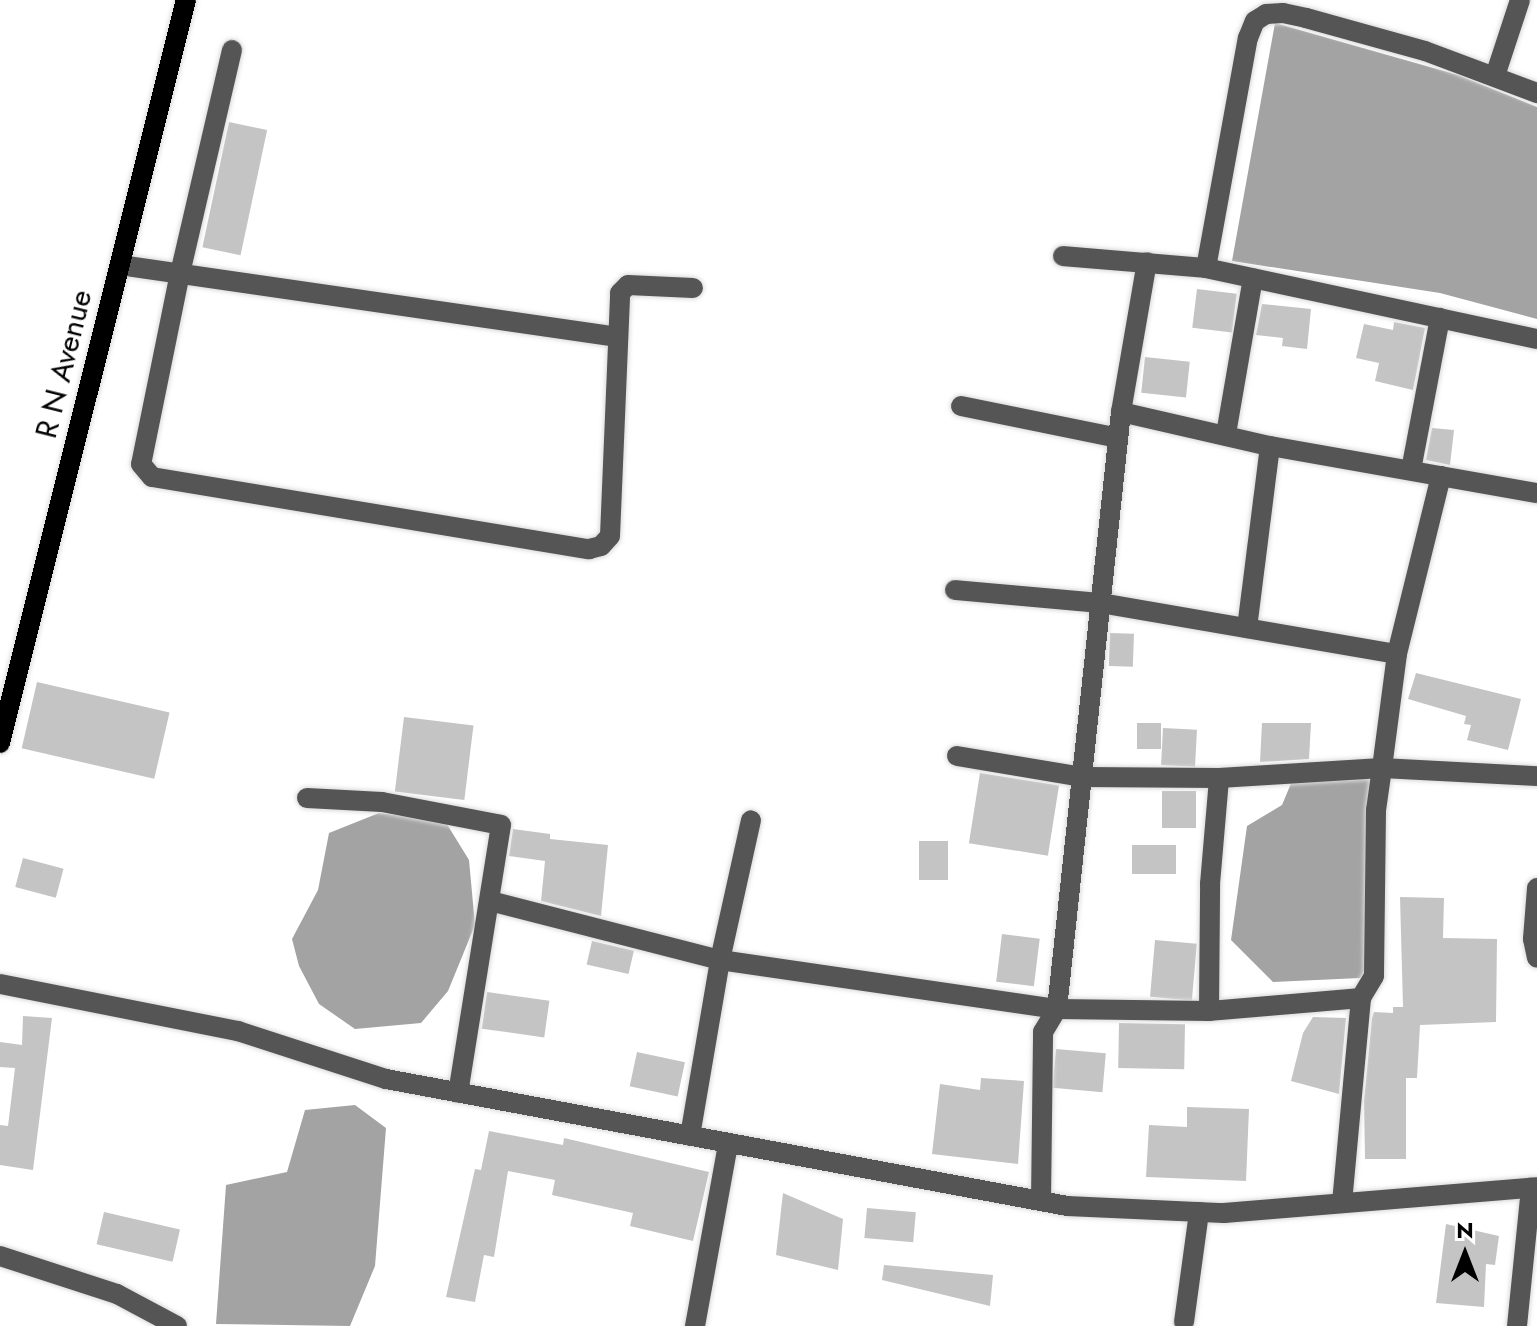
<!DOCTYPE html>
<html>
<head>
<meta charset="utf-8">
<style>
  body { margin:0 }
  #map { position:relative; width:1537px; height:1326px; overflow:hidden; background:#fff; font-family:Jost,sans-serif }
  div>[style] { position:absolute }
  .water>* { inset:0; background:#a3a3a3 }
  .building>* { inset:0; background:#c4c4c4; transform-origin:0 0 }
  .roads { filter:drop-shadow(0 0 2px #dbdbdb) drop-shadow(0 0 2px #dbdbdb) }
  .minor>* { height:20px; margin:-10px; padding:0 10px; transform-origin:10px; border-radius:10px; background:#555 }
  .major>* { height:20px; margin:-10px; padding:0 10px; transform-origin:10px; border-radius:10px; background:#000 }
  span { translate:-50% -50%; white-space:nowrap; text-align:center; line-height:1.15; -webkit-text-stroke:6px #fff; paint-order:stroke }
  .street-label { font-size:30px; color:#000 }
  .north { position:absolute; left:1425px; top:1214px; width:80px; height:80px; -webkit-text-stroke:6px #fff; paint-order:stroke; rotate:0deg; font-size:22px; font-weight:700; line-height:32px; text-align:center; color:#000 }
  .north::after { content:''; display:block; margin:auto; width:28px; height:36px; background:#000; clip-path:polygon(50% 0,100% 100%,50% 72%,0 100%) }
</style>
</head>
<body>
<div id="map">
  <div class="water">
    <i style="clip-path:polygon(1275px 23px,1458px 75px,1537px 107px,1537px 319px,1440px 293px,1232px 261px)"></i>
    <i style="clip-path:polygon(1376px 773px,1384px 945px,1360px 978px,1273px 982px,1231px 940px,1247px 826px,1282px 805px,1295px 774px)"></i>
    <i style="clip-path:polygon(379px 813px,445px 821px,469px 860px,475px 925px,448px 991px,421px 1023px,355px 1029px,319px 1004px,299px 966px,292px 939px,318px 890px,329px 833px)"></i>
    <i style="clip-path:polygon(355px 1105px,386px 1128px,375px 1266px,350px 1326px,216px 1324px,226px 1185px,287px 1172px,305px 1110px)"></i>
  </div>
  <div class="building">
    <i style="left:229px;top:122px;width:39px;height:128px;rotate:12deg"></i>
    <i style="left:1197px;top:289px;width:40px;height:39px;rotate:7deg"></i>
    <i style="clip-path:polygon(1262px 304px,1311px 309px,1307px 349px,1282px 346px,1283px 338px,1256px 335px)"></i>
    <i style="clip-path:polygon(1394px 322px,1425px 328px,1413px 390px,1375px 381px,1379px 363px,1356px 358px,1364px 324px,1393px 330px)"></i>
    <i style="left:1145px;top:357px;width:45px;height:36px;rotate:6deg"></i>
    <i style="clip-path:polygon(1432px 428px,1454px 430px,1450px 465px,1426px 460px)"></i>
    <i style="left:1110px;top:633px;width:24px;height:33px;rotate:2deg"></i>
    <i style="clip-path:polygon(1416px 673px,1521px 699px,1508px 750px,1467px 740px,1471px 725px,1464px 724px,1466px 716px,1408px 699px)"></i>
    <i style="left:37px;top:682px;width:136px;height:68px;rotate:13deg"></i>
    <i style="left:404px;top:717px;width:70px;height:75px;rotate:7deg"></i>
    <i style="left:1137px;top:723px;width:24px;height:26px"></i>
    <i style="clip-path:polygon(1262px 723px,1311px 723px,1309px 759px,1260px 762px)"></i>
    <i style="left:1163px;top:728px;width:34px;height:37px;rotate:3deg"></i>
    <i style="left:980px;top:773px;width:80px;height:71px;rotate:9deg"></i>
    <i style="left:1162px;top:791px;width:34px;height:37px"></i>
    <i style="clip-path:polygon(513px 829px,550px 834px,550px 839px,608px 845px,601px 916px,541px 901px,545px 861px,509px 856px)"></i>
    <i style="left:919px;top:841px;width:29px;height:39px"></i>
    <i style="left:1132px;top:845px;width:44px;height:29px"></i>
    <i style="left:23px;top:858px;width:42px;height:30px;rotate:15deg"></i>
    <i style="clip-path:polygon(1400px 897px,1444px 898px,1443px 938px,1497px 939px,1496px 1022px,1420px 1025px,1417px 1078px,1406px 1078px,1406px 1159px,1365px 1159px,1364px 1101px,1372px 1018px,1374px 1012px,1393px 1013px,1393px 1007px,1403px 1007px)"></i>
    <i style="left:1002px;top:934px;width:38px;height:48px;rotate:7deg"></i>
    <i style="left:1155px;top:940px;width:42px;height:57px;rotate:5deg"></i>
    <i style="left:592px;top:941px;width:43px;height:24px;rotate:13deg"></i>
    <i style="left:487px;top:992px;width:63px;height:37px;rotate:8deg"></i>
    <i style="clip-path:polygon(23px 1016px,52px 1018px,33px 1170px,0 1165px,0 1125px,8px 1126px,15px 1068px,0 1067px,0 1042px,22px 1045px)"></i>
    <i style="clip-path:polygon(1313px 1017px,1346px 1018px,1339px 1094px,1291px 1081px,1303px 1033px)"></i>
    <i style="left:1119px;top:1023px;width:66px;height:45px;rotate:1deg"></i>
    <i style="left:1056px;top:1049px;width:50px;height:39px;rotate:5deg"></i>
    <i style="left:637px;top:1052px;width:49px;height:35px;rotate:12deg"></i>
    <i style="clip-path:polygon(981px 1078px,1024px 1081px,1018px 1164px,932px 1154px,940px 1084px,980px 1090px)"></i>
    <i style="clip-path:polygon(1187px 1107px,1249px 1109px,1246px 1181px,1146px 1177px,1149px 1125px,1187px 1127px)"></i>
    <i style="clip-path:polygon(489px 1131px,563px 1145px,564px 1138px,709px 1172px,693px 1241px,630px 1226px,633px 1213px,552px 1195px,555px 1180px,508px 1171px,494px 1257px,484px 1255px,475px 1302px,446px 1297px,475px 1169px,481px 1170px)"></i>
    <i style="clip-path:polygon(783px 1193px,843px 1219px,838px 1270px,776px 1255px)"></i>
    <i style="left:867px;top:1208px;width:49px;height:30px;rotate:5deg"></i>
    <i style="left:104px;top:1212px;width:78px;height:33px;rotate:13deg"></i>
    <i style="clip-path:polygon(1446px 1224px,1499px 1236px,1495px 1265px,1486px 1264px,1484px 1307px,1436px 1303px)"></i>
    <i style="clip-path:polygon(884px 1265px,993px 1275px,990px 1306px,882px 1280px)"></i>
  </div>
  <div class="roads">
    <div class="minor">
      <i style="left:232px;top:50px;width:229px;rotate:103.1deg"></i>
      <i style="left:180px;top:273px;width:195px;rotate:101.5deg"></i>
      <i style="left:141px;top:464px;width:17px;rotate:50deg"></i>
      <i style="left:152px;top:477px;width:443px;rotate:9.4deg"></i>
      <i style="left:589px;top:549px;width:12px;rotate:-14deg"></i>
      <i style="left:601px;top:546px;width:13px;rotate:-48deg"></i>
      <i style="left:610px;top:536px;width:243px;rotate:-87.6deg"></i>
      <i style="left:620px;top:293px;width:11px;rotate:-45deg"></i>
      <i style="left:628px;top:285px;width:65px;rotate:2.6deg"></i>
      <i style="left:1495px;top:76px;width:80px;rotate:-71.8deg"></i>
      <i style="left:1063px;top:256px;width:144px;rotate:4.8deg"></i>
      <i style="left:1206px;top:268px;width:339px;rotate:12.1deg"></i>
      <i style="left:120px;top:265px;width:503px;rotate:8.23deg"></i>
      <i style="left:1206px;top:268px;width:234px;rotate:-79.7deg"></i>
      <i style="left:1248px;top:38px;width:18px;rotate:-68deg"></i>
      <i style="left:1255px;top:21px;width:13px;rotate:-32deg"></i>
      <i style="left:1266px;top:14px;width:17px;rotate:-3deg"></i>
      <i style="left:1283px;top:13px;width:24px;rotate:12deg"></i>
      <i style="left:1306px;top:18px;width:123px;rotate:15.5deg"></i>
      <i style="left:1425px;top:51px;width:120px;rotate:20.6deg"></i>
      <i style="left:961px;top:406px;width:160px;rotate:11.5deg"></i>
      <i style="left:1121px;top:412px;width:153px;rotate:12.9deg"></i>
      <i style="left:1270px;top:446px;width:271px;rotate:10deg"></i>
      <i style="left:1226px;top:434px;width:158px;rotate:-80.2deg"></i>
      <i style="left:1411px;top:470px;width:155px;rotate:-79.2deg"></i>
      <i style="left:1441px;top:476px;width:183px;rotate:103.9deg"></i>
      <i style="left:1397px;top:654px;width:115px;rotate:97.5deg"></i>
      <i style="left:1382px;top:768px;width:155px;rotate:3deg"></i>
      <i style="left:955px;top:590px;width:147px;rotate:5.1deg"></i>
      <i style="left:1101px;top:603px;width:300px;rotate:9.8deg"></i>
      <i style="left:1247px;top:628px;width:183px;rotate:-82.8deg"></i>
      <i style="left:957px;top:756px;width:128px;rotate:9.5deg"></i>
      <i style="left:1083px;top:777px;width:136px;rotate:0.4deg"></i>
      <i style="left:1219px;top:778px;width:163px;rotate:-3.5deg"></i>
      <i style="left:1382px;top:768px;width:42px;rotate:98.1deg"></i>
      <i style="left:1376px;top:810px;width:166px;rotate:90.7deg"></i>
      <i style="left:1374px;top:976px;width:26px;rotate:121deg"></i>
      <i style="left:1361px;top:998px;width:206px;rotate:95.3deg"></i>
      <i style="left:307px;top:798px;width:75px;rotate:3.1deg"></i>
      <i style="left:382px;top:802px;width:121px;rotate:10.9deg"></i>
      <i style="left:501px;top:825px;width:271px;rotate:99.1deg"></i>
      <i style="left:1537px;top:888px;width:51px;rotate:94.5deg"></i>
      <i style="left:1533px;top:939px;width:19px;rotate:78deg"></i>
      <i style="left:490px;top:901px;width:237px;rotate:14.4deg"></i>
      <i style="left:720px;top:960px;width:341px;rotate:8.3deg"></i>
      <i style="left:1057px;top:1009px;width:152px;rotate:0.8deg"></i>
      <i style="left:1209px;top:1011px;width:153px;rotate:-4.9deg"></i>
      <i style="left:0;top:984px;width:243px;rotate:11.2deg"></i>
      <i style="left:238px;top:1031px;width:156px;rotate:18deg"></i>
      <i style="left:386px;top:1079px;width:693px;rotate:10.56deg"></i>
      <i style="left:1067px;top:1206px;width:157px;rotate:2.6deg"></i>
      <i style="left:1224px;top:1213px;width:314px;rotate:-4.7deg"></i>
      <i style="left:1209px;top:1011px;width:127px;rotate:-89.5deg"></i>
      <i style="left:1210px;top:884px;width:106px;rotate:-85.1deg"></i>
      <i style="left:690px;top:1136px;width:179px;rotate:-80.3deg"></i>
      <i style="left:720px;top:960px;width:143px;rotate:-77.5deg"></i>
      <i style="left:1041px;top:1201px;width:169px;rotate:-89.3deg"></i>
      <i style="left:1043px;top:1032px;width:27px;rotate:-59deg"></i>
      <i style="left:1057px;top:1009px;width:600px;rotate:-83.88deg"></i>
      <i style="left:1121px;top:412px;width:152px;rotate:-80.2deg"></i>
      <i style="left:0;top:1256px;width:123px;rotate:18deg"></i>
      <i style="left:117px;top:1294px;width:68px;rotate:28.1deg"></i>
      <i style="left:1184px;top:1322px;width:111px;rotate:-82.2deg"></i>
      <i style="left:695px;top:1326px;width:185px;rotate:-79.7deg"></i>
      <i style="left:1517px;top:1326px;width:139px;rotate:-84.2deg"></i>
    </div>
    <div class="major">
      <i style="left:0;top:743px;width:766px;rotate:-75.95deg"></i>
    </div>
  </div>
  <div class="street-label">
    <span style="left:64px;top:364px;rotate:-76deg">R N Avenue</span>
  </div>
  <div class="north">N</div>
</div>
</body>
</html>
